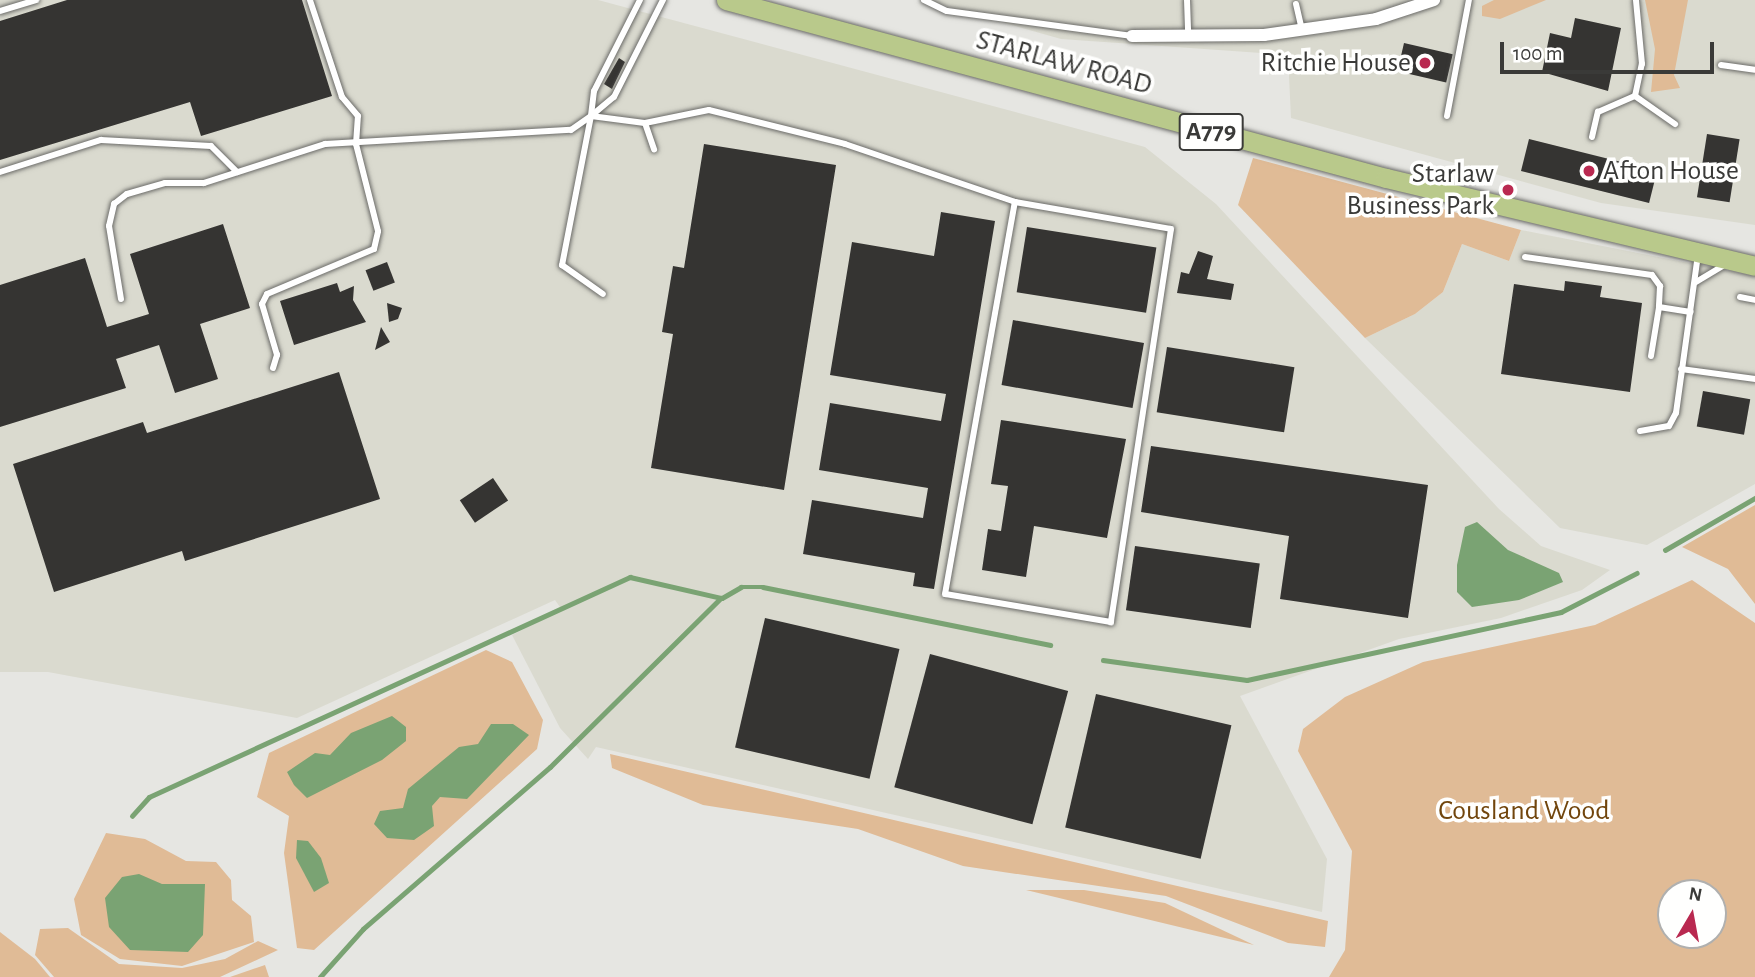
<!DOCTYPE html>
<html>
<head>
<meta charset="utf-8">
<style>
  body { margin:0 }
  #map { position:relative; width:1755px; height:977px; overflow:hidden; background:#e6e6e2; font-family:"Alegreya Sans",sans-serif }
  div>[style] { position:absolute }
  .built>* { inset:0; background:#dadacf }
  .green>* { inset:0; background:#e0bb96 }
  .water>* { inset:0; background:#7aa373 }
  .stream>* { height:4.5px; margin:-2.25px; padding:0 2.25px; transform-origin:2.25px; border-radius:2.25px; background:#7aa373 }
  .building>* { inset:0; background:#353432; transform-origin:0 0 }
  .roads { filter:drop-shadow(0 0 2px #6b6b68) drop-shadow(0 0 2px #6b6b68) }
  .lane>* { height:6px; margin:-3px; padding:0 3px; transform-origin:3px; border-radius:3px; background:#fff }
  .street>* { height:12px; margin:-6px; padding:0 6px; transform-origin:6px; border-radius:6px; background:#fff }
  .primary>* { height:19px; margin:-9.5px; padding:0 9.5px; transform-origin:9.5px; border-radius:9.5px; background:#b9c98b }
  .dots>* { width:19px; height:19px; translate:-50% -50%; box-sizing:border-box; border:4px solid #fffffe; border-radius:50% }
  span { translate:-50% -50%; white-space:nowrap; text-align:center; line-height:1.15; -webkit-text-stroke:7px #fffffe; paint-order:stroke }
  .shield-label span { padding:2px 5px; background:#fffffe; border:2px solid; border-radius:5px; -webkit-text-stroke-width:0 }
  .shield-label { font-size:26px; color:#3a3a38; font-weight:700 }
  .street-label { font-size:28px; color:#3a3a38 }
  .poi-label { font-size:28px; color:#3a3a38 }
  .right { translate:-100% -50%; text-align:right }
  .left { translate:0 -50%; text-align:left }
  .park-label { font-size:28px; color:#71450c }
  .north { position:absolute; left:1657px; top:879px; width:70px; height:70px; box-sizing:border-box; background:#fffffe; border:2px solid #b0b0af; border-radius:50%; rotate:10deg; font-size:19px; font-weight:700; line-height:28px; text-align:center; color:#3a3a38 }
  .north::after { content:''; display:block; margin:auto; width:24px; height:32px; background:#b92950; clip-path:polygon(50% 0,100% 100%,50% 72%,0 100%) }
  .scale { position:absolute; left:1500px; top:42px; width:214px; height:32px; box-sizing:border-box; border:4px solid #3a3a38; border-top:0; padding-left:9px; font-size:21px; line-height:24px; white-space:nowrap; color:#3a3a38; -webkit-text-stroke:5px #fffffe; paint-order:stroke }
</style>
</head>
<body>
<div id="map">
  <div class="built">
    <i style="clip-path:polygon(0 0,598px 0,1145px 147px,1216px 204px,1499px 509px,1541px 546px,1610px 570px,1582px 590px,1501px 618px,1399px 639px,1240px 696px,1327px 859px,1322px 912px,596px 747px,588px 759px,560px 728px,512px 635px,562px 610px,555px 600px,297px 718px,48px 672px,0 672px)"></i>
    <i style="clip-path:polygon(924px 0,1755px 0,1755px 225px,1601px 203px,1291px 118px,1288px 55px,1061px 39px)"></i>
    <i style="clip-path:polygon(1521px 230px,1755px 276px,1755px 484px,1647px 545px,1560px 528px,1365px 338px,1415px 314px,1443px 292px,1462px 244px,1509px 261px)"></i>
  </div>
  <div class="green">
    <i style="clip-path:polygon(1494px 0,1546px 0,1500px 19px,1482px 16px,1482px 6px)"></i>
    <i style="clip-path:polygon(1645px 0,1688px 0,1674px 75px,1680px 88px,1651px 92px,1655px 49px)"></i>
    <i style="clip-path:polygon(1253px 158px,1521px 230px,1509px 261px,1462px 244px,1443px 292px,1415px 314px,1365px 338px,1238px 205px)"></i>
    <i style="clip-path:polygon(1755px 505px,1755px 604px,1728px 569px,1682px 547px)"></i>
    <i style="clip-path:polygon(evenodd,1692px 580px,1755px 623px,1755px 977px,1329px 977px,1345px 950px,1352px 851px,1298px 751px,1303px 729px,1345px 697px,1423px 662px,1595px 625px,1692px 580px,1671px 893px,1713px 893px,1713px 935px,1671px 935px,1671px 893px)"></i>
    <i style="clip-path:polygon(486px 650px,512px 662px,543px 720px,537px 749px,314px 950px,297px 948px,284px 853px,289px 816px,257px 797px,269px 753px)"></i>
    <i style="clip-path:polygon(610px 754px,1328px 921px,1325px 947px,1288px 943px,1166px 896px,963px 866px,858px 829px,703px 805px,612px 768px)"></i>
    <i style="clip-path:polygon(106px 833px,145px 839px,186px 861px,216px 862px,231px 880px,232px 900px,251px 916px,254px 942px,182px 966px,120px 959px,81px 935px,74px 899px)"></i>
    <i style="clip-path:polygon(1026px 890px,1084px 890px,1165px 903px,1254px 945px)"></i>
    <i style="clip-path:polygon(68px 928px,119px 964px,182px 968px,225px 959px,258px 941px,278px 950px,220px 977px,54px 977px,35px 955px,40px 929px)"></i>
    <i style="clip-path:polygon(0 932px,35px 959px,50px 977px,0 977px)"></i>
    <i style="clip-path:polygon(265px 965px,269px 977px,230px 977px)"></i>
  </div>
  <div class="water">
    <i style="clip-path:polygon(1477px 522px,1508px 550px,1559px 573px,1563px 582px,1519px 600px,1472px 607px,1457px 592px,1457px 565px,1465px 527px)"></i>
    <i style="clip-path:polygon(392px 716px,406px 727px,406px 741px,382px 760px,307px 798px,294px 785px,287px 772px,315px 753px,330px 755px,351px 733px)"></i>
    <i style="clip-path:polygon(491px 724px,513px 724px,529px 735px,467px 799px,440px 797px,432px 806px,434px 826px,414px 840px,387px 838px,374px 824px,380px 811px,403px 808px,408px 789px,459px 747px,478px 744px)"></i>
    <i style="clip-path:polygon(297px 840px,308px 841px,321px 858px,329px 883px,314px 892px,296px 858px)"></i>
    <i style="clip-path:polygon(139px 874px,162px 884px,205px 884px,203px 935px,188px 952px,130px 950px,109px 927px,105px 898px,122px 877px)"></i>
  </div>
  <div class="stream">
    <i style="left:1665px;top:550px;width:104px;rotate:-30deg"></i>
    <i style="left:1103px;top:660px;width:145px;rotate:7.9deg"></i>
    <i style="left:1247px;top:680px;width:321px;rotate:-12.2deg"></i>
    <i style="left:1561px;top:612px;width:85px;rotate:-27.2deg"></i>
    <i style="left:132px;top:816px;width:25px;rotate:-48deg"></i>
    <i style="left:149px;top:797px;width:529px;rotate:-24.58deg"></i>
    <i style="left:630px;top:577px;width:94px;rotate:12.9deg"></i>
    <i style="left:722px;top:598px;width:22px;rotate:-30deg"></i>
    <i style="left:741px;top:587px;width:22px"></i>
    <i style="left:763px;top:587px;width:293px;rotate:11.4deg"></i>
    <i style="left:320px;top:977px;width:64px;rotate:-48.1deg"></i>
    <i style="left:363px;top:929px;width:247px;rotate:-40.9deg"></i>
    <i style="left:550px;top:767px;width:240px;rotate:-44.7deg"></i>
  </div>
  <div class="building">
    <i style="clip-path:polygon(67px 0,302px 0,332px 96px,201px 136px,190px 102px,0 160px,0 21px)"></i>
    <i style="clip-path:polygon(1575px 18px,1621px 28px,1608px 91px,1542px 72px,1550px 33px,1571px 38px)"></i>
    <i style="left:1404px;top:43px;width:50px;height:29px;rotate:13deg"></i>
    <i style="clip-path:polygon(619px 58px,625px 62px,612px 89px,604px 84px)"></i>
    <i style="left:1707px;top:134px;width:33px;height:64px;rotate:9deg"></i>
    <i style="left:1529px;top:139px;width:132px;height:33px;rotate:14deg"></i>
    <i style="clip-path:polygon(704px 144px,836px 165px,784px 490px,651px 468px,673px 334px,662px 332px,673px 266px,684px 268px)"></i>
    <i style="clip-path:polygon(941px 212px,995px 221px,934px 589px,913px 586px,915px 573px,803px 554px,812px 500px,923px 518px,928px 488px,819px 470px,830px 403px,941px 421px,946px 394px,830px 375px,852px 242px,934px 256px)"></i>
    <i style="clip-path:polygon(223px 224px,250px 308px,200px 324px,218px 379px,175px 393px,159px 345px,116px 359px,126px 388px,0 427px,0 285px,85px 258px,107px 327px,149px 314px,130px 254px)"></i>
    <i style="left:1027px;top:227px;width:131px;height:66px;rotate:9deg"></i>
    <i style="clip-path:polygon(1198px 251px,1213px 256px,1207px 279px,1234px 284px,1231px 300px,1177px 293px,1181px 272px,1189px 274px)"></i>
    <i style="left:387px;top:262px;width:22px;height:23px;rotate:69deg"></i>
    <i style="clip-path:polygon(1565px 281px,1602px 286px,1600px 297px,1642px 303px,1630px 392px,1501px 374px,1514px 284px,1564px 291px)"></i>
    <i style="clip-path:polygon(337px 283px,340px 292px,354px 286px,353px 300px,366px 322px,294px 345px,280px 301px)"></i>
    <i style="clip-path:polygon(387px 303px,402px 308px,398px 319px,389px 322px)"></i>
    <i style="left:1013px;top:320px;width:133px;height:66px;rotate:10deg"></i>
    <i style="clip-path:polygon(381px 327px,390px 342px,375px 350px)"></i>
    <i style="left:1167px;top:347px;width:129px;height:66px;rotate:9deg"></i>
    <i style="clip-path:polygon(339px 372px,380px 499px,185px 561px,182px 551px,54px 592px,13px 464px,143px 422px,147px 433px)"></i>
    <i style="left:1703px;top:391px;width:48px;height:36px;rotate:10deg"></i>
    <i style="clip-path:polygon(1001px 420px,1126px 439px,1107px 538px,1034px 526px,1026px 577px,982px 570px,988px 529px,1001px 531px,1008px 486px,991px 484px)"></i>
    <i style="clip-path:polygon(1151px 446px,1428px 485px,1408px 618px,1280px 599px,1289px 536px,1141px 512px)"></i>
    <i style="left:493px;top:478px;width:27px;height:40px;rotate:56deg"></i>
    <i style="left:1135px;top:546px;width:126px;height:65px;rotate:8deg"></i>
    <i style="left:765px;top:618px;width:138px;height:133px;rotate:13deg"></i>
    <i style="left:930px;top:654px;width:143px;height:138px;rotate:15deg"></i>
    <i style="left:1096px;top:694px;width:139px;height:137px;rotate:13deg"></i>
  </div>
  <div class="roads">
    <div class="lane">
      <i style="left:640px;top:0;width:102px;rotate:116.8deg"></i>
      <i style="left:594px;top:91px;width:25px;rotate:97deg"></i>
      <i style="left:591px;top:116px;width:30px;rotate:-40deg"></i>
      <i style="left:614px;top:97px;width:109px;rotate:-63.2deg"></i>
      <i style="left:924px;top:0;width:25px;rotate:26deg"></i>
      <i style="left:947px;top:11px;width:187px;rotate:7.7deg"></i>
      <i style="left:1187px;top:0;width:37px;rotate:88deg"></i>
      <i style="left:1296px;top:4px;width:27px;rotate:77deg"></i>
      <i style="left:0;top:11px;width:38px;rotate:-17deg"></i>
      <i style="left:1721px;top:65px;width:34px;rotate:8deg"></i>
      <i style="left:1635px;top:96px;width:49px;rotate:35deg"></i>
      <i style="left:591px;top:116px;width:152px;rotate:101deg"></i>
      <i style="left:562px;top:265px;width:50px;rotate:35.3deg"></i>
      <i style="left:1447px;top:116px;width:118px;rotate:-79.3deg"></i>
      <i style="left:645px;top:123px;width:28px;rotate:71deg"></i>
      <i style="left:1592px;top:137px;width:26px;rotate:-77deg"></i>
      <i style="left:1598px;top:112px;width:40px;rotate:-23.4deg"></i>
      <i style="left:1635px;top:96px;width:33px;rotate:-78deg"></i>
      <i style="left:1642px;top:64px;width:64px;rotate:-95.4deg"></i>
      <i style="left:0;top:172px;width:106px;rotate:-17.6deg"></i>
      <i style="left:101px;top:140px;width:110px;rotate:3.1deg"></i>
      <i style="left:211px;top:146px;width:37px;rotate:45deg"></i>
      <i style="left:1525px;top:257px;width:128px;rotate:8.1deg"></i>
      <i style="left:1652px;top:275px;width:14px;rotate:54deg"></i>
      <i style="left:1660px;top:286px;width:21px;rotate:93deg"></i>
      <i style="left:1659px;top:307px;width:32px;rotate:9deg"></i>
      <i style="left:1696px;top:282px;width:33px;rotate:-31deg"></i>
      <i style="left:1740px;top:297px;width:15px;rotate:11deg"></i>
      <i style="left:121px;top:299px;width:74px;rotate:-99.3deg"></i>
      <i style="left:109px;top:226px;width:23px;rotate:-77deg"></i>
      <i style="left:114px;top:204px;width:16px;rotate:-38deg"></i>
      <i style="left:127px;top:194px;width:40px;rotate:-16deg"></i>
      <i style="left:165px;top:183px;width:39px"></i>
      <i style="left:204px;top:183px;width:127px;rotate:-17.9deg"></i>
      <i style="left:325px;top:144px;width:246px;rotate:-3.3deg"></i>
      <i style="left:571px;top:130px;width:24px;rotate:-35deg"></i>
      <i style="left:591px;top:116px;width:54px;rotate:7.4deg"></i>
      <i style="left:645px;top:123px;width:65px;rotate:-11.5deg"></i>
      <i style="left:709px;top:110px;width:140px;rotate:14deg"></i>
      <i style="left:845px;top:144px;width:180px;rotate:18.8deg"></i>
      <i style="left:1015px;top:202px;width:158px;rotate:9.8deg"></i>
      <i style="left:1171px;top:229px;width:398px;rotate:98.7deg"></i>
      <i style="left:1111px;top:622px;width:168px;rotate:-170.4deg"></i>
      <i style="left:945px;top:594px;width:398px;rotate:-79.9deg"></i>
      <i style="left:1651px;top:356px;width:50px;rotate:-80.7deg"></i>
      <i style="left:273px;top:368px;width:14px;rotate:-73deg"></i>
      <i style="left:277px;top:355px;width:53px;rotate:-106.4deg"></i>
      <i style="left:262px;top:304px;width:11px;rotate:-63deg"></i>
      <i style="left:267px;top:294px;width:116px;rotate:-22.8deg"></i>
      <i style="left:374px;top:249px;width:18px;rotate:-77deg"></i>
      <i style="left:378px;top:231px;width:90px;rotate:-104.2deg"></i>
      <i style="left:356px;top:144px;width:28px;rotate:-86deg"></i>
      <i style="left:358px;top:116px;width:25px;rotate:-130deg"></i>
      <i style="left:342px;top:97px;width:102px;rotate:-108.3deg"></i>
      <i style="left:1681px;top:369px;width:75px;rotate:7.7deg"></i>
      <i style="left:1640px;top:431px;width:29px;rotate:-10deg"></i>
      <i style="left:1669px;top:426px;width:15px;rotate:-62deg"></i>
      <i style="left:1676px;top:413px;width:160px;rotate:-82.1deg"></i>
    </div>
    <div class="street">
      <i style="left:1132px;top:36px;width:132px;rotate:-0.4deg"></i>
      <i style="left:1264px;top:35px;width:113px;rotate:-8.1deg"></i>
      <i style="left:1376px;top:19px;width:61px;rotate:-18.1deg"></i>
    </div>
    <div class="primary">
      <i style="left:726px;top:0;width:684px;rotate:15.09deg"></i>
      <i style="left:1386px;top:178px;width:379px;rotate:13.4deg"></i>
    </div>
  </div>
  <div class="dots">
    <i style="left:1425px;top:63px;background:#b92950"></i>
    <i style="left:1589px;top:171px;background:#b92950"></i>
    <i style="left:1508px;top:190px;background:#b92950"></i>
  </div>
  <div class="shield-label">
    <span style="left:1211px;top:132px">A779</span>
  </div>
  <div class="street-label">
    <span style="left:1064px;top:63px;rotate:15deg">STARLAW ROAD</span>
  </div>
  <div class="poi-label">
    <span class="right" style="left:1411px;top:63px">Ritchie House</span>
    <span class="left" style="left:1603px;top:171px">Afton House</span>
    <span class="right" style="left:1494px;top:190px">Starlaw<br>Business Park</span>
  </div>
  <div class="park-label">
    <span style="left:1524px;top:811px">Cousland Wood</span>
  </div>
  <div class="north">N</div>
  <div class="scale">100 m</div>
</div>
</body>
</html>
